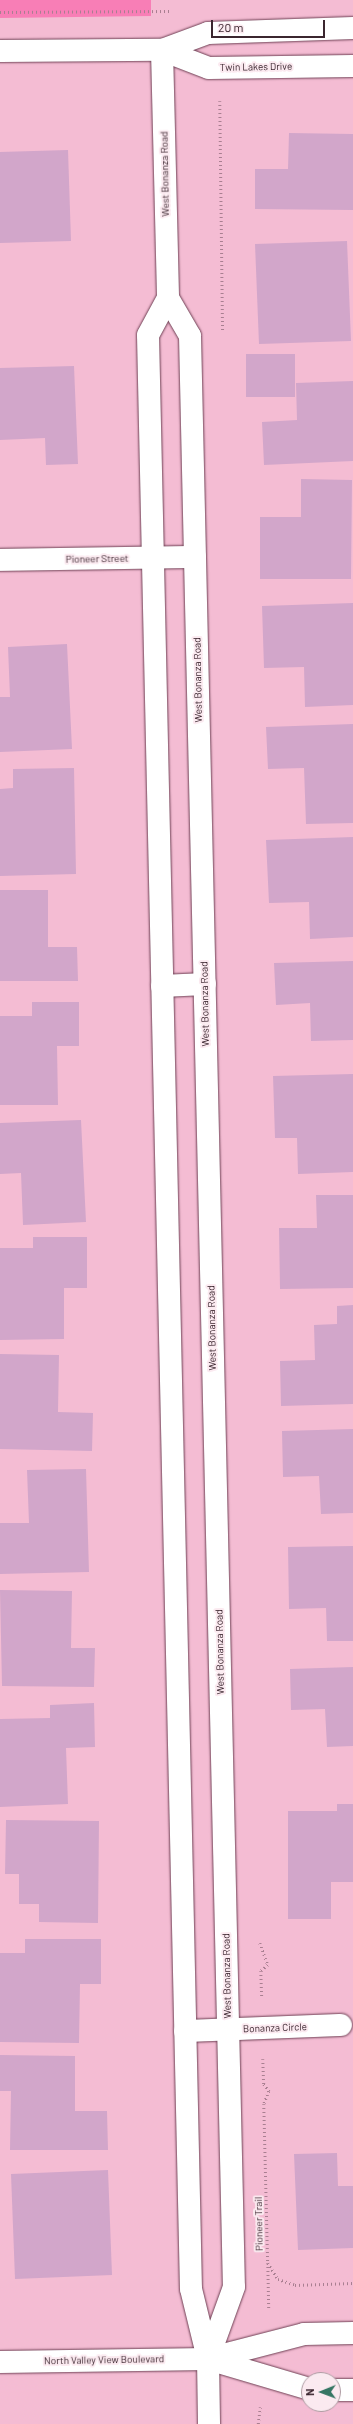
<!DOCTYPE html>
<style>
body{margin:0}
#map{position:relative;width:353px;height:2424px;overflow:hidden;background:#f4bcd3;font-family:Barlow,sans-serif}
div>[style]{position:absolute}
.green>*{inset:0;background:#f87eb6}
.building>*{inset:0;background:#d2a6ca}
.path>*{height:2.5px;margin-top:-1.25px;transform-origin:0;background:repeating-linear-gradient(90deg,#a97f91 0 1px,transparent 0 4px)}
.roads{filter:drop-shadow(0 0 1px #6f4155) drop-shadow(0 0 1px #6f4155)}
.minor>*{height:22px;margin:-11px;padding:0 11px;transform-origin:11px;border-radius:11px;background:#fff}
.tertiary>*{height:22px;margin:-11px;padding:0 11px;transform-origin:11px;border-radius:11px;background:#fff}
.secondary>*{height:22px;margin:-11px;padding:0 11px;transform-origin:11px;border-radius:11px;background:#fff}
span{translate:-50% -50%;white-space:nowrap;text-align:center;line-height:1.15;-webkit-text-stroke:4px #fbeaf0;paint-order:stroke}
.street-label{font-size:10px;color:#3b262f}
.north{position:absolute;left:301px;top:2372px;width:40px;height:40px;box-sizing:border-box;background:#fbeaf0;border:1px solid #ae9ca3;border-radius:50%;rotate:269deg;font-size:11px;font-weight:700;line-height:16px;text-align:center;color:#3b262f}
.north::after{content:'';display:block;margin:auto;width:14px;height:18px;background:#367664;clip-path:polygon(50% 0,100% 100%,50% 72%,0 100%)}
.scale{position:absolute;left:211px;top:20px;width:114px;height:18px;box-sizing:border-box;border:2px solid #3b262f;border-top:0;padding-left:5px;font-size:12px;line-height:14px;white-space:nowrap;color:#3b262f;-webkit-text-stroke:3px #fbeaf0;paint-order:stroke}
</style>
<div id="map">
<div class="green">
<i style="clip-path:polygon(0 0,151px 0,151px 16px,0 18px)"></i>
</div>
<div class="building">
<i style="clip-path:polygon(289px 133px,353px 134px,353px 210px,255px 209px,255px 169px,288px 169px)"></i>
<i style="clip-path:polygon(68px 150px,71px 241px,0 243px,0 152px)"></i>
<i style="clip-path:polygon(347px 241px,351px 341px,259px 344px,255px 244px)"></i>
<i style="clip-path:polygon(246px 354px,295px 354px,295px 397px,246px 397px)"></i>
<i style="clip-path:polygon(74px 366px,78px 464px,46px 465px,45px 438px,0 440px,0 368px)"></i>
<i style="clip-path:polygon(353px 381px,353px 461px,264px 465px,262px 422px,297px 420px,296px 383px)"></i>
<i style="clip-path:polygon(301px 479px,352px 480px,351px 579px,260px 579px,260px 517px,301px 517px)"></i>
<i style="clip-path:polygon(353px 603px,353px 705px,305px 707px,304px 667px,264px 668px,262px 606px)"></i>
<i style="clip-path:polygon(67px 644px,72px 749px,0 752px,0 697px,10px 697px,8px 647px)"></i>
<i style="clip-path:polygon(353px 724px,353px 823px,306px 824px,304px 768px,268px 769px,266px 727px)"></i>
<i style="clip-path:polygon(74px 768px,76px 874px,0 876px,0 789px,13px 788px,13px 769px)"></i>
<i style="clip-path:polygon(353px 837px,353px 937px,310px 939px,309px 902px,269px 903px,266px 840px)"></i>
<i style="clip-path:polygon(0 890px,48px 890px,48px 947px,77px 947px,78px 981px,0 981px)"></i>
<i style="clip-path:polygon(353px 961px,353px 1040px,311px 1041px,310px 1003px,276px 1005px,274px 963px)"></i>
<i style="clip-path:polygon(32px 1002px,79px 1002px,79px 1046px,57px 1046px,58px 1105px,0 1105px,0 1016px,32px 1016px)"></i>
<i style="clip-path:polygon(353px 1074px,353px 1172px,298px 1174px,297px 1138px,275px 1138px,273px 1076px)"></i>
<i style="clip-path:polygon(81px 1120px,86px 1222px,23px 1225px,21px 1173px,0 1174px,0 1123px)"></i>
<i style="clip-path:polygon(316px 1195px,353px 1195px,353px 1288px,280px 1289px,279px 1228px,317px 1228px)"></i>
<i style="clip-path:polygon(33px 1237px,87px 1237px,87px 1288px,64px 1288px,64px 1339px,0 1340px,0 1248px,33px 1248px)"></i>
<i style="clip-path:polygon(353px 1305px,353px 1404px,281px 1406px,280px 1361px,315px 1360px,314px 1325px,337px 1324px,337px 1306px)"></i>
<i style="clip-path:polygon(0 1354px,59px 1355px,58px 1412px,93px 1413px,92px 1451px,0 1449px)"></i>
<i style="clip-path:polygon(353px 1429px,353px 1513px,321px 1514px,319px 1476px,283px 1477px,282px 1431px)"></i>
<i style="clip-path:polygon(86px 1469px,89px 1572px,0 1574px,0 1523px,29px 1523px,27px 1470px)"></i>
<i style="clip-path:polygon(353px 1546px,353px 1641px,327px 1641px,326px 1608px,289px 1609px,288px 1547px)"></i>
<i style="clip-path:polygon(0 1590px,72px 1591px,71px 1648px,95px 1648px,94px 1687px,2px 1686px)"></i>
<i style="clip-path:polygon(353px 1667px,353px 1746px,327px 1747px,325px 1709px,291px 1710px,290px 1669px)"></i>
<i style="clip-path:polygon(94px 1703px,95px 1747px,66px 1748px,68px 1804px,0 1807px,0 1719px,50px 1718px,50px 1705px)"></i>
<i style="clip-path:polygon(337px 1804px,353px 1804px,353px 1882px,331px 1882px,331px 1919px,288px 1919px,288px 1811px,337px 1811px)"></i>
<i style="clip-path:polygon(6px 1820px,99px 1821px,98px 1923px,39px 1922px,39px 1904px,19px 1904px,19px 1874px,5px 1874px)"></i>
<i style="clip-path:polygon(25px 1939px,101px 1939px,101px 1984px,80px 1984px,79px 2043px,0 2042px,0 1953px,25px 1953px)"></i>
<i style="clip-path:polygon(0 2055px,75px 2056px,75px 2111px,107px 2111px,108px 2150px,10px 2150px,11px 2091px,0 2091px)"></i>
<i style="clip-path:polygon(337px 2153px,338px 2186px,353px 2186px,353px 2248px,298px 2250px,294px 2154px)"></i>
<i style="clip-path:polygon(108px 2170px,112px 2275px,15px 2279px,11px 2174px)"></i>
</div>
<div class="path">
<i style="left:0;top:12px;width:170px;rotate:-0.3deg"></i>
<i style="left:220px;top:101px;width:230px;rotate:89.3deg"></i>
<i style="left:260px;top:1943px;width:23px;rotate:70deg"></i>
<i style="left:268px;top:1965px;width:9px;rotate:139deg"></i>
<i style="left:261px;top:1971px;width:27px;rotate:88deg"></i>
<i style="left:263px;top:2059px;width:25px;rotate:88deg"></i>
<i style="left:264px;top:2084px;width:9px;rotate:54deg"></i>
<i style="left:269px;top:2091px;width:14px;rotate:111deg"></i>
<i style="left:264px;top:2104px;width:159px;rotate:88.6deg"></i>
<i style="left:268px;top:2263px;width:19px;rotate:58deg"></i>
<i style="left:278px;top:2279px;width:18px;rotate:19deg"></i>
<i style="left:295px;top:2285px;width:58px;rotate:-2deg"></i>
<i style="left:268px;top:2263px;width:47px;rotate:88.8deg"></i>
<i style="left:258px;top:2424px;width:17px;rotate:-83deg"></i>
</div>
<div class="roads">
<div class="minor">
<i style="left:0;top:560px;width:195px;rotate:-0.9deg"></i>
<i style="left:185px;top:2031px;width:156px;rotate:-2.2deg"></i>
</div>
<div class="tertiary">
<i style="left:162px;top:50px;width:248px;rotate:88.6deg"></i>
<i style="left:168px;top:298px;width:44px;rotate:59.9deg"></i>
<i style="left:190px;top:336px;width:1951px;rotate:88.71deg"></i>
<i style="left:234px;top:2287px;width:77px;rotate:109.9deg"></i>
<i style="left:162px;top:50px;width:50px;rotate:21deg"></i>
<i style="left:209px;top:68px;width:144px;rotate:-0.8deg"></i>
<i style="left:0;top:51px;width:162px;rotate:-0.4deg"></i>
<i style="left:162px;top:50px;width:49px;rotate:-20.3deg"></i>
<i style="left:208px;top:33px;width:145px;rotate:-2deg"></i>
<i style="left:168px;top:298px;width:42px;rotate:118.4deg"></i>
<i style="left:148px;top:335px;width:1954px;rotate:88.74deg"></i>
<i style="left:191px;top:2289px;width:72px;rotate:76.3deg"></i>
<i style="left:208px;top:2359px;width:65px;rotate:89.1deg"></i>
<i style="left:162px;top:986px;width:43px;rotate:-2.7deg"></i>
</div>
<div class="secondary">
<i style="left:208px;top:2359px;width:105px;rotate:16.5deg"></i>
<i style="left:0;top:2362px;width:208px;rotate:-0.8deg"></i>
<i style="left:208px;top:2359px;width:99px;rotate:-14.6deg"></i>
<i style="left:304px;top:2334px;width:49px;rotate:-1.2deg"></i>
<i style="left:333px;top:2390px;width:20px"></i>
</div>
</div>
<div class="street-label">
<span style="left:256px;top:67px;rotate:-1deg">Twin Lakes Drive</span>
<span style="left:165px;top:174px;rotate:-91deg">West Bonanza Road</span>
<span style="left:97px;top:559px;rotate:-1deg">Pioneer Street</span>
<span style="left:198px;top:680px;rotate:-91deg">West Bonanza Road</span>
<span style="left:205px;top:1004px;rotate:-91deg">West Bonanza Road</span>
<span style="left:212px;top:1328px;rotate:-91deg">West Bonanza Road</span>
<span style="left:220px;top:1652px;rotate:-91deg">West Bonanza Road</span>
<span style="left:227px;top:1976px;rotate:-91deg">West Bonanza Road</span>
<span style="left:275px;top:2028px;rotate:-2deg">Bonanza Circle</span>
<span style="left:259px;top:2224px;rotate:-91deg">Pioneer Trail</span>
<span style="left:104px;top:2360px;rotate:-1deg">North Valley View Boulevard</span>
</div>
<div class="north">N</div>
<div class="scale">20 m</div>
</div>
